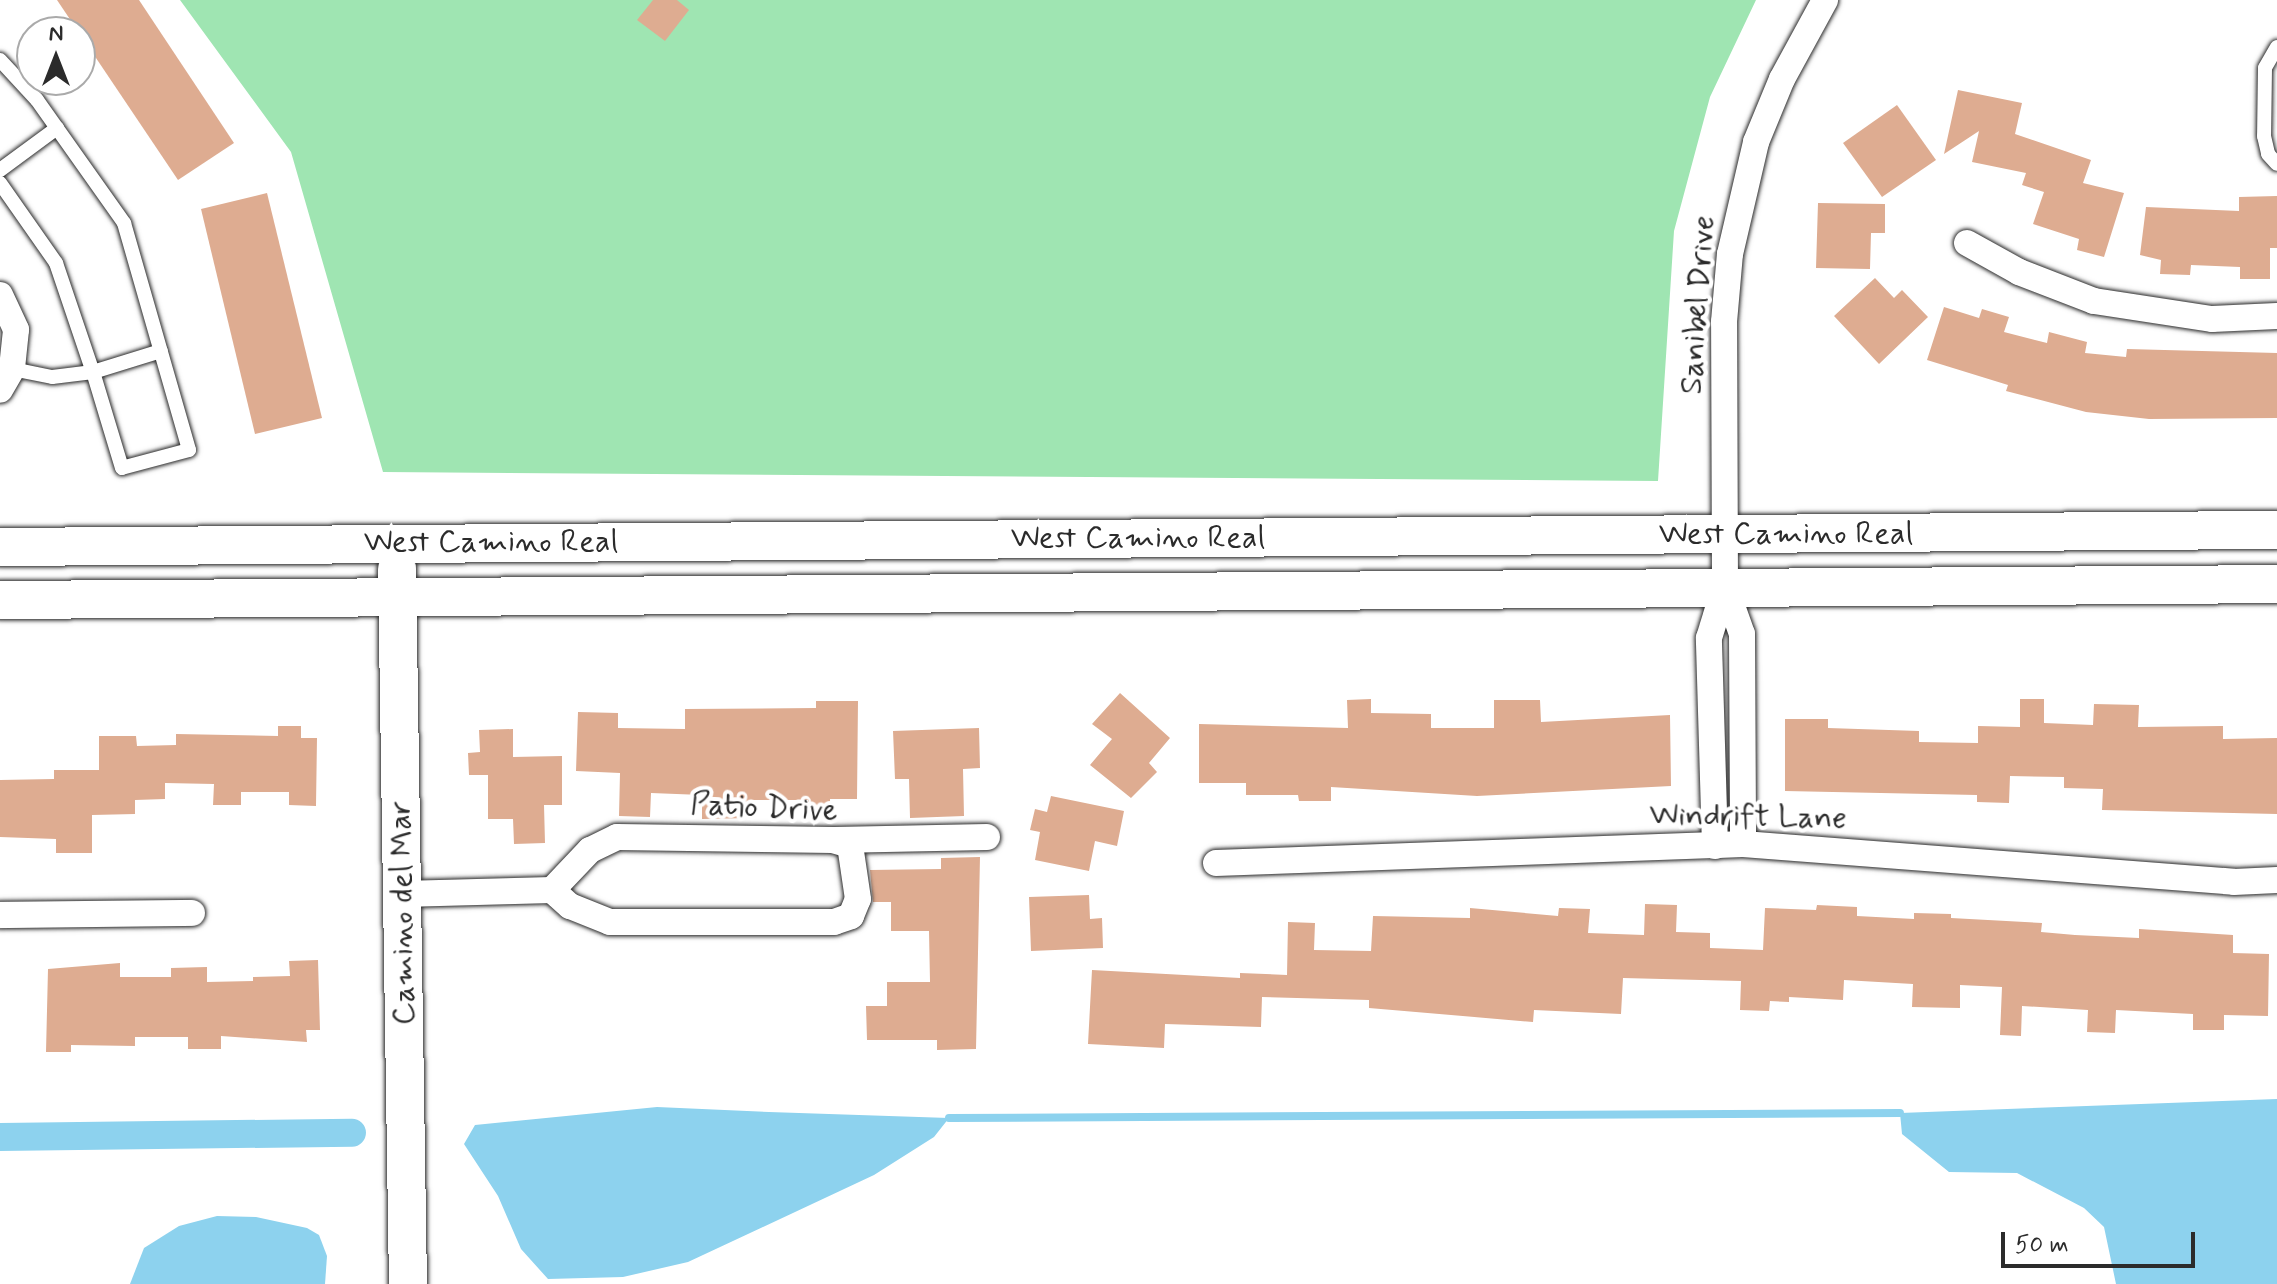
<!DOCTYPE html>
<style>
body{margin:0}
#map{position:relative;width:2277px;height:1284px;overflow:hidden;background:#fff;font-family:Mynerve,sans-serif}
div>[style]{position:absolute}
.green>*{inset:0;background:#9fe5b2}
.water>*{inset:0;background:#8dd2ee}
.stream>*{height:8px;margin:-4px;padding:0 4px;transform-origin:4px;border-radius:4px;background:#8dd2ee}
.canal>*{height:28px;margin:-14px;padding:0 14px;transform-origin:14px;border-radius:14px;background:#8dd2ee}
.building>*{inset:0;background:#deac91}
.roads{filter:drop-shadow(0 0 2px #2b2b2b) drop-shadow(0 0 2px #2b2b2b)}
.lane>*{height:14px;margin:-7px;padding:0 7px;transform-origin:7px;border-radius:7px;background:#fff}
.street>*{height:26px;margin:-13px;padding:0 13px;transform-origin:13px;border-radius:13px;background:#fff}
.secondary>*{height:38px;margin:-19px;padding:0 19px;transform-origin:19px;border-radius:19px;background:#fff}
span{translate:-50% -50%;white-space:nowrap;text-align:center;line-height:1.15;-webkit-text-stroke:8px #fff;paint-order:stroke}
.street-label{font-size:32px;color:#2b2b2b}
.north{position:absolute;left:16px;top:16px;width:80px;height:80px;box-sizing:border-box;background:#fff;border:2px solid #aaa;border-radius:50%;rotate:0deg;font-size:22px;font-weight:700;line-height:32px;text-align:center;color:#2b2b2b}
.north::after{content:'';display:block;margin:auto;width:28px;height:36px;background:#2b2b2b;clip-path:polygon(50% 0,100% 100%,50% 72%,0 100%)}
.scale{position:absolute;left:2001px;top:1232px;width:194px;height:36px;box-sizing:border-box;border:4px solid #2b2b2b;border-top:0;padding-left:10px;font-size:24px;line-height:28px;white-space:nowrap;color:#2b2b2b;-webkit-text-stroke:6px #fff;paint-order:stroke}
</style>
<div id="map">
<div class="green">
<i style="clip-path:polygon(180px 0,1756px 0,1710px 97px,1674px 231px,1658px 481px,383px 472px,291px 152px)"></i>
</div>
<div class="water">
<i style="clip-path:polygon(2277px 1099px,2277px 1284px,2116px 1284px,2104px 1227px,2084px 1208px,2017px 1173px,1949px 1172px,1902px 1134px,1900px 1113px)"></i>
<i style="clip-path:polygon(657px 1107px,769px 1112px,949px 1118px,934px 1137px,874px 1175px,688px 1262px,623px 1277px,548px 1279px,521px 1249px,498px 1196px,464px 1144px,475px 1125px)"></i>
<i style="clip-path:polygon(217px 1216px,256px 1217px,307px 1228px,319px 1235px,327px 1256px,325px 1284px,130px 1284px,144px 1248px,179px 1226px)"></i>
</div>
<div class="stream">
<i style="left:949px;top:1118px;width:951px;rotate:-0.3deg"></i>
</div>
<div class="canal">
<i style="left:0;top:1137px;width:352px;rotate:-0.7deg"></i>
</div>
<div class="building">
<i style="clip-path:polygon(57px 0,139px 0,234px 143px,178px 180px)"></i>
<i style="clip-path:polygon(653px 0,677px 0,689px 10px,665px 41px,637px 20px)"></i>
<i style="clip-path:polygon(1958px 90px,2022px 103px,2015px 134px,2091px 160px,2083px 183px,2124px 193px,2104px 257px,2077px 250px,2079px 239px,2033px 224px,2044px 192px,2022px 185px,2026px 173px,1972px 162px,1979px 131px,1944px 154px)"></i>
<i style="clip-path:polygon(1897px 105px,1936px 160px,1882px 197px,1843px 143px)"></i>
<i style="clip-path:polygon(267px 193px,322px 418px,255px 434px,201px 209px)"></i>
<i style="clip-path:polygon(2277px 196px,2277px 248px,2270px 248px,2270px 279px,2240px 279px,2240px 267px,2191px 265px,2190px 275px,2160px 274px,2161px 260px,2140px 255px,2146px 207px,2239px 211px,2239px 197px)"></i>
<i style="clip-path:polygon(1818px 203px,1885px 204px,1885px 233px,1871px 233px,1870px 269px,1816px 268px)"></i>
<i style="clip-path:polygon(1875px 278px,1894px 298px,1902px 290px,1928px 317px,1879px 364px,1834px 316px)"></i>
<i style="clip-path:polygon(1944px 307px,1979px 318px,1982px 309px,2009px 317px,2004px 332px,2047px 343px,2049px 332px,2087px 342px,2085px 353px,2126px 357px,2127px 349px,2277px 353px,2277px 418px,2149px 419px,2086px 412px,2006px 391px,2008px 385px,1927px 360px)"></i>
<i style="clip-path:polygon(1120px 693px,1170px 738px,1149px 763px,1157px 772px,1131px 798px,1090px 765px,1112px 739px,1092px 724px)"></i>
<i style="clip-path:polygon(1371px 699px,1371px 713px,1431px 714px,1431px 728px,1494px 728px,1494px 700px,1540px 700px,1541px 722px,1670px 715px,1671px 786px,1477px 796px,1331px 787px,1331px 801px,1299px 801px,1298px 795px,1246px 795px,1246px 783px,1199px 783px,1199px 724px,1348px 728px,1347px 700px)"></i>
<i style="clip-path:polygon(2020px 699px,2044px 699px,2044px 723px,2093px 725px,2094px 704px,2139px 705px,2138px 727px,2223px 726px,2223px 739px,2277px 738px,2277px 814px,2102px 810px,2103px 789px,2064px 788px,2064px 777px,2010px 776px,2009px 803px,1977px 802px,1977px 795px,1785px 791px,1785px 719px,1828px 719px,1828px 728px,1919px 731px,1919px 742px,1978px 743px,1978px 726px,2020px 727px)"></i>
<i style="clip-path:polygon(816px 701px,858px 701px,857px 799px,830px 799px,830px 808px,808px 808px,808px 800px,750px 800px,750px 818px,702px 819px,702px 795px,651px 793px,650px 817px,619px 816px,620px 773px,576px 771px,578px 712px,618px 713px,618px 728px,685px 729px,685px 709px,816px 708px)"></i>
<i style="clip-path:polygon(278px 726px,301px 726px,301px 738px,317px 738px,316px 806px,289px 805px,289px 792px,241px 792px,241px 805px,213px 805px,214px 784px,165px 783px,165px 799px,135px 800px,135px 814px,92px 815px,92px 853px,56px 853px,56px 839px,0 837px,0 780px,54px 779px,54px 770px,99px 770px,99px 736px,136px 736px,137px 746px,176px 745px,176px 734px,278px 736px)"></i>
<i style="clip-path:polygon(979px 728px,980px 768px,963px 769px,964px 816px,910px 818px,909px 779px,895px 779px,893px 731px)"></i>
<i style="clip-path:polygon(513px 729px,513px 757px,562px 756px,562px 805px,544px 805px,545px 843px,514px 844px,513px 819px,488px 819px,488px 775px,469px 775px,468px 753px,480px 752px,479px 730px)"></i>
<i style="clip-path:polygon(1051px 796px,1124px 811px,1117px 846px,1095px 841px,1089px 871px,1035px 860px,1040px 832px,1030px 830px,1035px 809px,1047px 812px)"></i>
<i style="clip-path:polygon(980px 857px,976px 1049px,937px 1050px,937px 1040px,867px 1040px,866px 1006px,887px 1006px,887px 982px,930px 982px,929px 931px,891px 931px,891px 902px,873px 902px,870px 870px,941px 869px,941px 858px)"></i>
<i style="clip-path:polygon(1089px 895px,1090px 919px,1102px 918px,1103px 948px,1031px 951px,1029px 897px)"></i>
<i style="clip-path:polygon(1645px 904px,1677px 905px,1676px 932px,1710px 933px,1710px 948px,1763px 950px,1765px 908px,1816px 910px,1817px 905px,1857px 907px,1857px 916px,1914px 919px,1914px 913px,1951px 914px,1951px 918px,2042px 923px,2041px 932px,2075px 935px,2139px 938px,2139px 929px,2233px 935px,2233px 953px,2269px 954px,2268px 1016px,2224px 1015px,2224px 1030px,2193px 1030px,2193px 1014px,2116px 1010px,2115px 1033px,2087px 1032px,2088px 1010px,2022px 1006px,2021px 1036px,2000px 1035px,2002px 987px,1960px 985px,1960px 1008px,1912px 1007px,1913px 984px,1844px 980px,1843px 1000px,1789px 997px,1789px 1002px,1770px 1001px,1769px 1011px,1740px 1010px,1741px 981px,1623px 978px,1621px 1014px,1534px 1010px,1533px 1022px,1369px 1008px,1369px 1000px,1262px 997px,1261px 1027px,1165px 1024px,1164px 1048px,1088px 1044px,1092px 970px,1240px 978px,1240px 973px,1287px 975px,1288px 922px,1315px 923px,1314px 950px,1371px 951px,1373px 916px,1470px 918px,1470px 908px,1558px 916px,1559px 908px,1590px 909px,1588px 933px,1644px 935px)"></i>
<i style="clip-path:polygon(318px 960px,320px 1030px,306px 1030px,307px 1042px,221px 1036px,221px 1049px,188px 1049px,188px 1037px,135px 1037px,135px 1046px,71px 1045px,71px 1052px,46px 1052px,48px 969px,120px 963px,120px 977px,171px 977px,171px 968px,207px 967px,207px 982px,253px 981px,253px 977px,290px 976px,289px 961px)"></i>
</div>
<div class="roads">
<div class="lane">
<i style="left:2277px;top:47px;width:24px;rotate:120deg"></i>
<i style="left:2265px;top:68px;width:68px;rotate:90.8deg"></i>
<i style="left:2264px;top:136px;width:18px;rotate:77deg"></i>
<i style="left:2268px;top:154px;width:13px;rotate:48deg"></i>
<i style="left:0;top:60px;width:54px;rotate:47.2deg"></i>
<i style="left:37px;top:100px;width:151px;rotate:54.7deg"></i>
<i style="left:124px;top:223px;width:236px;rotate:74deg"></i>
<i style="left:189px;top:450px;width:69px;rotate:165deg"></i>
<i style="left:122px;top:468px;width:100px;rotate:-106.8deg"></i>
<i style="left:93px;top:372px;width:41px;rotate:173deg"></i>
<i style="left:52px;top:377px;width:41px;rotate:-168.7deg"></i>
<i style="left:0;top:170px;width:71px;rotate:-36.4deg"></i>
<i style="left:0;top:183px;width:98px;rotate:55deg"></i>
<i style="left:56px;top:263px;width:115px;rotate:71.3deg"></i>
<i style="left:93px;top:372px;width:71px;rotate:-17.2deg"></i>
</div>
<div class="street">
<i style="left:1967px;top:243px;width:60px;rotate:29.1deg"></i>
<i style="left:2019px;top:272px;width:80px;rotate:21.1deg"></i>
<i style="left:2094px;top:301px;width:119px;rotate:8.7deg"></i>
<i style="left:2212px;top:319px;width:65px;rotate:-2.6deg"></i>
<i style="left:0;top:295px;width:38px;rotate:65deg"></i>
<i style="left:16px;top:330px;width:39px;rotate:96deg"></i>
<i style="left:12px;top:369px;width:24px;rotate:120deg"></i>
<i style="left:1725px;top:586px;width:51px;rotate:70.5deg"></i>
<i style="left:1742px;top:634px;width:210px;rotate:89.7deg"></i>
<i style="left:835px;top:840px;width:152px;rotate:-1.1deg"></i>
<i style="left:1715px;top:846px;width:208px;rotate:-91.7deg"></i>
<i style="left:1709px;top:638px;width:54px;rotate:-72.9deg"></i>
<i style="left:1725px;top:586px;width:264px;rotate:-90.2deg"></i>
<i style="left:1724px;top:322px;width:68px;rotate:-85deg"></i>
<i style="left:1730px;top:254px;width:115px;rotate:-76.9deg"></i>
<i style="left:1756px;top:142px;width:68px;rotate:-67.6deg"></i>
<i style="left:1782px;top:79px;width:90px;rotate:-61.4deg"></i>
<i style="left:1216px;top:863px;width:527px;rotate:-2.06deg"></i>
<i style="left:1743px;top:844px;width:492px;rotate:4.4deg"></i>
<i style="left:2234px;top:882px;width:43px;rotate:-2.7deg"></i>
<i style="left:402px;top:894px;width:150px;rotate:-1.5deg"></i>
<i style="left:552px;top:890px;width:24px;rotate:42deg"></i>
<i style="left:570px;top:906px;width:43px;rotate:21.8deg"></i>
<i style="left:610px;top:922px;width:224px"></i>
<i style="left:834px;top:922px;width:18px;rotate:-19deg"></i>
<i style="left:851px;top:916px;width:18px;rotate:-68deg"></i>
<i style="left:858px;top:899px;width:55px;rotate:-98.4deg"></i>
<i style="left:850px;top:845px;width:18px;rotate:-164deg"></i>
<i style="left:833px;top:840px;width:216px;rotate:-179.2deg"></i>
<i style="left:617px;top:837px;width:30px;rotate:154deg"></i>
<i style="left:590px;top:850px;width:55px;rotate:133.5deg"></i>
<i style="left:0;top:915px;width:192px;rotate:-0.6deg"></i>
</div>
<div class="secondary">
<i style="left:0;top:547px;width:2277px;rotate:-0.43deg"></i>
<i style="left:397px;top:569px;width:715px;rotate:89.12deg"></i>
<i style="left:0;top:600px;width:2277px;rotate:-0.4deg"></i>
</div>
</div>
<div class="street-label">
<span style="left:1698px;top:305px;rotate:-86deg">Sanibel Drive</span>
<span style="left:1786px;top:534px">West Camino Real</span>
<span style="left:1138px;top:538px">West Camino Real</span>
<span style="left:491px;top:542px">West Camino Real</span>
<span style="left:764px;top:808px;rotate:3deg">Patio Drive</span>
<span style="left:1748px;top:817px;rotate:1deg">Windrift Lane</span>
<span style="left:403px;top:913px;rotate:-91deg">Camino del Mar</span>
</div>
<div class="north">N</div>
<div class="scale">50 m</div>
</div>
